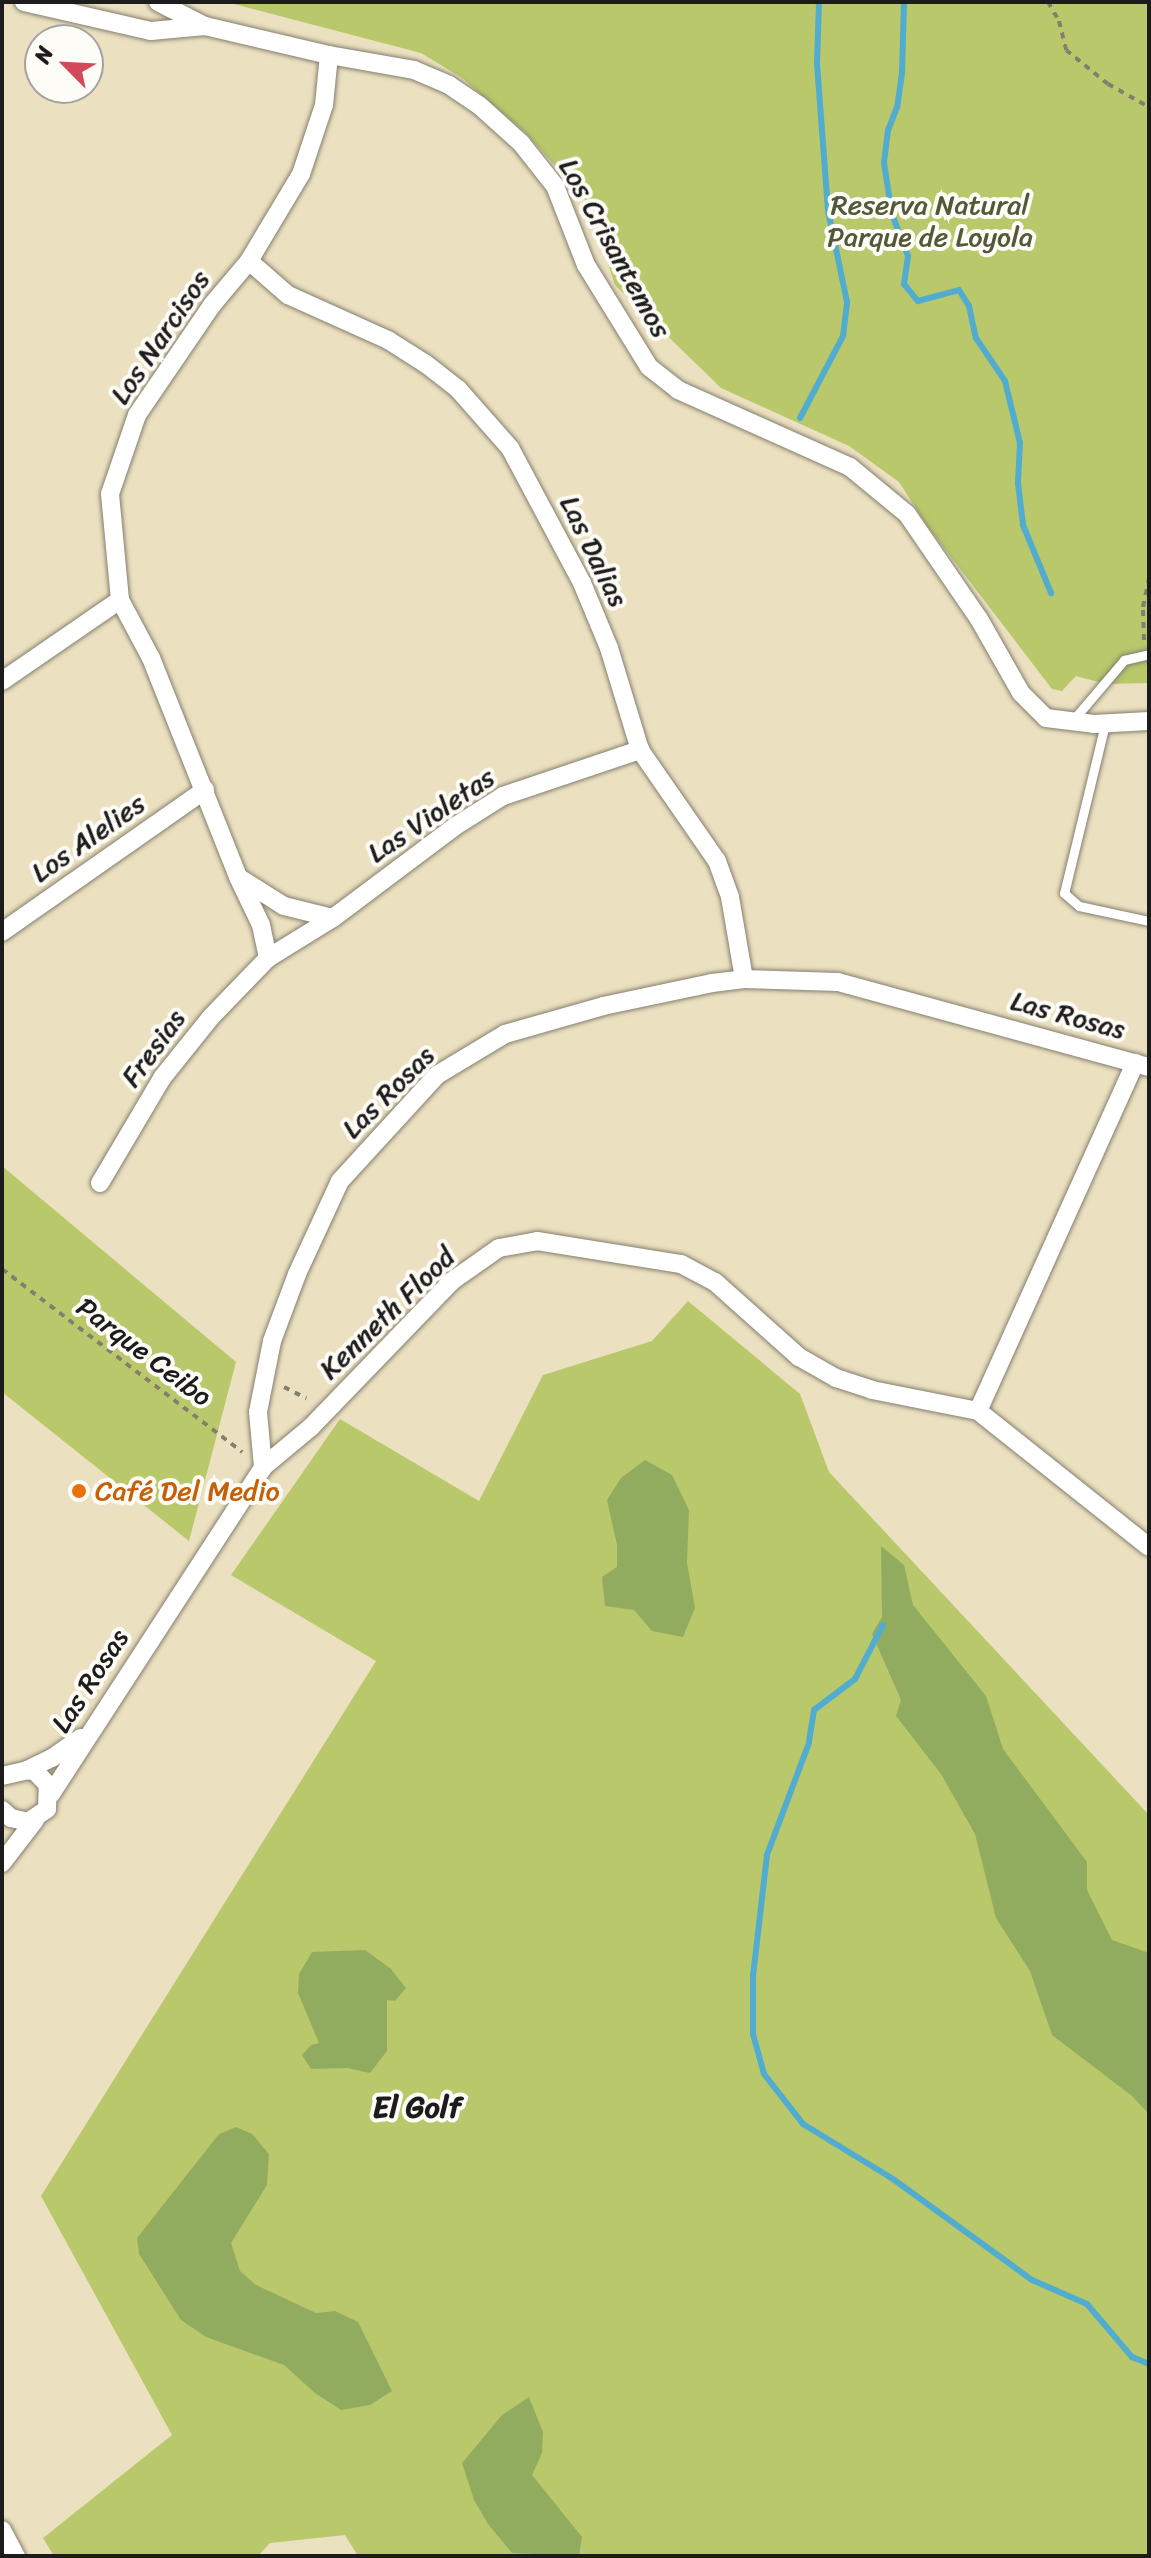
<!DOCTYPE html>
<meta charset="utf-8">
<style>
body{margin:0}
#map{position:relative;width:1151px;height:2558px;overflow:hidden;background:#ebe1c0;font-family:Sriracha,sans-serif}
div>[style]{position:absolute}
.green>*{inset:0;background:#b8c86b}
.forest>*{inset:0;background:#92ac5f}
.stream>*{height:6px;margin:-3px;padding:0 3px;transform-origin:3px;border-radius:3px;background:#51accf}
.path>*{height:4px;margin-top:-2px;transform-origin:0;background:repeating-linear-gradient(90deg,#847e6e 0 6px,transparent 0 12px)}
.roads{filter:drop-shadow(0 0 2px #847e6e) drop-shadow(0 0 2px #847e6e)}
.lane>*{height:9px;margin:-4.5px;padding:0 4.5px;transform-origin:4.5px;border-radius:4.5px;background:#fff}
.street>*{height:18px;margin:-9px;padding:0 9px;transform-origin:9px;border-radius:9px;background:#fff}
.dots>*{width:22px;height:22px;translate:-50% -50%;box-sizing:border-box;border:4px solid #fdfcf7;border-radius:50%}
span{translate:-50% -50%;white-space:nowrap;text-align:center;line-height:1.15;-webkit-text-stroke:8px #fdfcf7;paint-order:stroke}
.park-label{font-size:28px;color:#535838}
.street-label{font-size:28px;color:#1c1c1c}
.food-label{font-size:28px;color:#c56008}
.left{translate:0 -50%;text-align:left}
.neighbourhood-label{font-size:30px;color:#1c1c1c;font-weight:700}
.frame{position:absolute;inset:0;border:4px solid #1c1c1c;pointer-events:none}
.north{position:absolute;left:24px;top:24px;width:80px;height:80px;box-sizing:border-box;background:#fdfcf7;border:2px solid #a3a29f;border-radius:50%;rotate:294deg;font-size:22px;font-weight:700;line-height:32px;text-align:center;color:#1c1c1c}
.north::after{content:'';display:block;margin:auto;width:28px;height:36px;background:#d1495b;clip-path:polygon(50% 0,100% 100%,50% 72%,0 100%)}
</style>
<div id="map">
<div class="green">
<i style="clip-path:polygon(226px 2px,1149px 2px,1149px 683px,1106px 684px,1076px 676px,1062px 691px,1052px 689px,928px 527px,899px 482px,849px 446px,721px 388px,615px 285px,588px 203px,526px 133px,462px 78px,421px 53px)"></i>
<i style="clip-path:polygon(2px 1166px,236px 1362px,189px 1541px,2px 1392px)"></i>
<i style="clip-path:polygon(688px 1301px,800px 1394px,829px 1472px,1149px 1815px,1149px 2556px,358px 2556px,345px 2535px,270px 2543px,258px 2556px,54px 2556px,43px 2538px,172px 2435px,41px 2196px,376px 1661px,231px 1575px,340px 1419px,479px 1501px,543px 1375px,652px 1341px)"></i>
</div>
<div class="forest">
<i style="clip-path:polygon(645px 1460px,672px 1475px,689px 1510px,687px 1563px,695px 1608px,683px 1637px,652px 1631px,634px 1610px,605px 1606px,602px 1577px,617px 1567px,617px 1545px,607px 1500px,621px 1478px)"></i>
<i style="clip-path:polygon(881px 1546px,904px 1565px,913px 1605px,986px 1696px,1003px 1749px,1087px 1862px,1087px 1890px,1112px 1940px,1149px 1953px,1149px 2114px,1132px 2096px,1052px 2035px,1030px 1971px,996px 1918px,975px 1834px,941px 1774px,896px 1716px,901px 1700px,872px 1634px,882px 1617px)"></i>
<i style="clip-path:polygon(365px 1950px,391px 1969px,406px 1988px,395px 2001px,387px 2000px,387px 2051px,370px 2073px,347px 2068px,311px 2069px,302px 2055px,311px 2045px,319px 2043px,298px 1993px,299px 1974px,312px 1952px)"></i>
<i style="clip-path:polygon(236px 2127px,252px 2134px,269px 2154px,267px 2185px,231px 2243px,240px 2271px,256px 2285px,316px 2313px,335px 2311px,358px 2322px,392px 2391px,370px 2405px,341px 2410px,315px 2393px,284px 2365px,206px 2337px,181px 2320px,139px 2254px,137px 2238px,219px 2134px)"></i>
<i style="clip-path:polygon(529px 2397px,543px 2432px,542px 2453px,532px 2475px,582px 2537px,579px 2556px,512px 2553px,488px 2524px,474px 2500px,462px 2463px,502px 2415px)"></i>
</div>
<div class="stream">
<i style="left:904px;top:2px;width:71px;rotate:91.6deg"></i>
<i style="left:902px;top:73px;width:34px;rotate:98deg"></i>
<i style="left:897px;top:107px;width:25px;rotate:111deg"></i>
<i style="left:888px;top:130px;width:33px;rotate:97deg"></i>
<i style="left:884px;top:163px;width:52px;rotate:81.1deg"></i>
<i style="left:892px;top:214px;width:45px;rotate:69.1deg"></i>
<i style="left:908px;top:256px;width:28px;rotate:98deg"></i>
<i style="left:904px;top:284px;width:22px;rotate:51deg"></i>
<i style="left:918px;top:301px;width:42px;rotate:-15deg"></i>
<i style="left:959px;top:290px;width:19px;rotate:58deg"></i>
<i style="left:969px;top:306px;width:33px;rotate:78deg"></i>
<i style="left:976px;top:338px;width:52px;rotate:56deg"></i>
<i style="left:1005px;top:381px;width:64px;rotate:76.4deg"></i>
<i style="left:1020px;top:443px;width:40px;rotate:92.9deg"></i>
<i style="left:1018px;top:483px;width:42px;rotate:83.2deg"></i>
<i style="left:1023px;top:525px;width:74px;rotate:67.6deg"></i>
<i style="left:800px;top:418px;width:93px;rotate:-62.3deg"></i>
<i style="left:843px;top:336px;width:34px;rotate:-83deg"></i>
<i style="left:847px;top:302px;width:94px;rotate:-101.7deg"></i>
<i style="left:828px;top:210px;width:147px;rotate:-94.3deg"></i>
<i style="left:817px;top:63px;width:61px;rotate:-88.1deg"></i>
<i style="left:883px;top:1625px;width:61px;rotate:117.4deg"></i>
<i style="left:855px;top:1679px;width:51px;rotate:142.9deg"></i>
<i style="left:814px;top:1710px;width:33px;rotate:99deg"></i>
<i style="left:809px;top:1743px;width:120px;rotate:110.6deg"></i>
<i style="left:767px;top:1855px;width:122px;rotate:96.6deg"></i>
<i style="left:753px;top:1976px;width:58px;rotate:90deg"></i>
<i style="left:753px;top:2034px;width:41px;rotate:74.6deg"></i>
<i style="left:764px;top:2074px;width:63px;rotate:52deg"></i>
<i style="left:803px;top:2124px;width:105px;rotate:31.4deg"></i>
<i style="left:893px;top:2179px;width:172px;rotate:36deg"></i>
<i style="left:1032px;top:2280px;width:60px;rotate:23.6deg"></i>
<i style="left:1087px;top:2304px;width:70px;rotate:49.7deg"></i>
<i style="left:1132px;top:2357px;width:18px;rotate:22deg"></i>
</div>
<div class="path">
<i style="left:1048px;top:2px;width:22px;rotate:60deg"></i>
<i style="left:1059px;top:21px;width:30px;rotate:76deg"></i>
<i style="left:1066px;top:50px;width:54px;rotate:39deg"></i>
<i style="left:1108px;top:84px;width:47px;rotate:29.3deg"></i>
<i style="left:1144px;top:640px;width:33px;rotate:-92deg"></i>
<i style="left:1143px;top:607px;width:29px;rotate:-78deg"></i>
<i style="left:2px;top:1269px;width:302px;rotate:37.3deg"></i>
<i style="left:284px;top:1387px;width:25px;rotate:27deg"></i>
</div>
<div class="roads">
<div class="lane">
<i style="left:1073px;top:720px;width:79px;rotate:-49.6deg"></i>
<i style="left:1124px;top:660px;width:26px;rotate:-13deg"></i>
<i style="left:1105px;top:724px;width:174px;rotate:103.6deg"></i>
<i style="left:1064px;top:893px;width:20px;rotate:41deg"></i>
<i style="left:1079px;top:906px;width:72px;rotate:12.1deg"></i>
</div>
<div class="street">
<i style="left:24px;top:2px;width:130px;rotate:12.9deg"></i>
<i style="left:151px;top:31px;width:54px;rotate:-5.3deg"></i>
<i style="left:158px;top:2px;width:53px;rotate:27.1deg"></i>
<i style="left:205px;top:26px;width:127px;rotate:13.2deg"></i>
<i style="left:329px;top:55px;width:86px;rotate:10deg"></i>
<i style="left:414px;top:70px;width:38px;rotate:23deg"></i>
<i style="left:449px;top:85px;width:37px;rotate:34deg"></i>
<i style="left:480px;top:106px;width:55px;rotate:42.1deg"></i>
<i style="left:521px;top:143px;width:55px;rotate:51.7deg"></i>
<i style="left:555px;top:186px;width:85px;rotate:68.6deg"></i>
<i style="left:586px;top:265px;width:120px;rotate:58.3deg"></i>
<i style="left:649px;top:367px;width:37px;rotate:38deg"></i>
<i style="left:678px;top:390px;width:188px;rotate:24.1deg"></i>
<i style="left:850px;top:467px;width:74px;rotate:39.5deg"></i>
<i style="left:907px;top:514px;width:127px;rotate:55.6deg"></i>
<i style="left:979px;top:619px;width:85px;rotate:60.4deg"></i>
<i style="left:1021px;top:693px;width:35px;rotate:45deg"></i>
<i style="left:1046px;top:718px;width:48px;rotate:7.1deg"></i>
<i style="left:1094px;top:724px;width:55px;rotate:-3.1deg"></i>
<i style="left:329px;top:55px;width:50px;rotate:95.7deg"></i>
<i style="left:324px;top:105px;width:73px;rotate:108.4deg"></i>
<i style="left:301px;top:174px;width:101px;rotate:120.9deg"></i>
<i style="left:249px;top:261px;width:57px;rotate:130.1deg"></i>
<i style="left:212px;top:305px;width:133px;rotate:124.3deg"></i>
<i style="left:137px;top:415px;width:83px;rotate:108.9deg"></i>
<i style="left:110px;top:494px;width:106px;rotate:84.6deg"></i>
<i style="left:120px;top:600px;width:66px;rotate:61.9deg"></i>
<i style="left:151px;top:658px;width:236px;rotate:68.3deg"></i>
<i style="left:238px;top:877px;width:54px;rotate:32.2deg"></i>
<i style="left:284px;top:906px;width:50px;rotate:13.8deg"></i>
<i style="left:249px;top:261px;width:52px;rotate:41.1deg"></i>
<i style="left:288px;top:295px;width:110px;rotate:24.2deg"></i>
<i style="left:388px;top:340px;width:45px;rotate:32.3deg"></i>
<i style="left:426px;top:364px;width:41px;rotate:38deg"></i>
<i style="left:458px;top:389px;width:79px;rotate:48.6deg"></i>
<i style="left:510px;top:448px;width:153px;rotate:61.9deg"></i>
<i style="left:582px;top:583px;width:70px;rotate:67.4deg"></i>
<i style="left:609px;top:648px;width:107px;rotate:73.1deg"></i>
<i style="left:640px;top:750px;width:135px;rotate:55.3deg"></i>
<i style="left:717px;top:861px;width:38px;rotate:70deg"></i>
<i style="left:730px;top:897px;width:83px;rotate:80.3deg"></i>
<i style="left:2px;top:681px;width:143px;rotate:-34.5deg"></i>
<i style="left:239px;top:879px;width:51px;rotate:64.4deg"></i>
<i style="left:261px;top:925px;width:34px;rotate:78deg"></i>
<i style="left:2px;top:932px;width:248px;rotate:-35deg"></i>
<i style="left:100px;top:1183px;width:122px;rotate:-59.4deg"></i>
<i style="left:162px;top:1078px;width:78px;rotate:-51.2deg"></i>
<i style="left:211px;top:1017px;width:82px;rotate:-46deg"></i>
<i style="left:268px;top:958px;width:76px;rotate:-31.6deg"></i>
<i style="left:333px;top:918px;width:151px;rotate:-36.9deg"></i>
<i style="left:454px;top:827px;width:58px;rotate:-32.3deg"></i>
<i style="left:503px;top:796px;width:145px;rotate:-18.6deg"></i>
<i style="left:978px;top:1411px;width:382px;rotate:-65.7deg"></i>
<i style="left:263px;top:1467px;width:55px;rotate:-95.2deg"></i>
<i style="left:258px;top:1412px;width:72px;rotate:-78.8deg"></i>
<i style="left:272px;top:1341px;width:72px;rotate:-69.5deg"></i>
<i style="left:297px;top:1274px;width:102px;rotate:-65.2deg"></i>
<i style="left:340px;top:1181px;width:144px;rotate:-47.5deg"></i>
<i style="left:437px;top:1075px;width:79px;rotate:-31.1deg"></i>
<i style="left:505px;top:1034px;width:102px;rotate:-15.9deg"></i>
<i style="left:603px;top:1006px;width:111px;rotate:-11.9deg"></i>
<i style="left:712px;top:983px;width:32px;rotate:-7deg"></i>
<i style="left:744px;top:979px;width:94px;rotate:1.8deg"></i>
<i style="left:838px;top:982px;width:322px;rotate:15.3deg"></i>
<i style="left:2px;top:1776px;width:26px;rotate:-13deg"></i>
<i style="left:27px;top:1770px;width:28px;rotate:-26deg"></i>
<i style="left:52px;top:1758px;width:35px;rotate:-35deg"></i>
<i style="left:51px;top:1794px;width:390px;rotate:-57deg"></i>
<i style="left:263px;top:1467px;width:62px;rotate:-39.8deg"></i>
<i style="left:311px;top:1427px;width:203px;rotate:-46deg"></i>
<i style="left:452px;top:1281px;width:57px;rotate:-35.1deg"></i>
<i style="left:499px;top:1248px;width:39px;rotate:-10deg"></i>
<i style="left:537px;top:1241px;width:146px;rotate:9.1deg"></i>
<i style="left:681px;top:1264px;width:38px;rotate:28deg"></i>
<i style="left:715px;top:1282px;width:113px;rotate:41.8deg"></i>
<i style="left:799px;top:1357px;width:43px;rotate:29.6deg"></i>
<i style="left:836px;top:1378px;width:38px;rotate:18deg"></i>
<i style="left:872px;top:1390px;width:108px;rotate:11.2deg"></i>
<i style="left:978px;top:1411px;width:218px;rotate:38.5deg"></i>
<i style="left:2px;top:1810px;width:12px;rotate:42deg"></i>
<i style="left:11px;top:1818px;width:17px;rotate:13deg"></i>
<i style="left:28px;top:1822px;width:23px;rotate:-34deg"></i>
<i style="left:47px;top:1809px;width:24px;rotate:-88deg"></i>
<i style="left:48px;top:1785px;width:18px;rotate:-133deg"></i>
<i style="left:36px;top:1772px;width:9px;rotate:-167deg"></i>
<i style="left:2px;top:1863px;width:54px;rotate:-52.5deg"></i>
<i style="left:2px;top:2530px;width:30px;rotate:62deg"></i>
</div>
</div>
<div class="dots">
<i style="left:79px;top:1491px;background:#e8710a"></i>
</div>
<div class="park-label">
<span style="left:930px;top:221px">Reserva Natural<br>Parque de Loyola</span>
</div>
<div class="street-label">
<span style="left:615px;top:248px;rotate:61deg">Los Crisantemos</span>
<span style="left:160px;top:337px;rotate:-56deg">Los Narcisos</span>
<span style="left:594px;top:551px;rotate:64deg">Las Dalias</span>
<span style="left:431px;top:815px;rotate:-34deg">Las Violetas</span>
<span style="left:88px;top:838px;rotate:-35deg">Los Alelies</span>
<span style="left:1068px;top:1015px;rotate:15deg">Las Rosas</span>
<span style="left:153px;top:1048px;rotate:-54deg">Fresias</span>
<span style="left:388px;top:1092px;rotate:-45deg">Las Rosas</span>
<span style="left:387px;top:1313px;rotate:-44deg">Kenneth Flood</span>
<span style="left:144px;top:1352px;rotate:37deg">Parque Ceibo</span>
<span style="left:90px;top:1681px;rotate:-57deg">Las Rosas</span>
</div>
<div class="food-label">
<span class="left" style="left:95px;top:1491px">Café Del Medio</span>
</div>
<div class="neighbourhood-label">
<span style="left:417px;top:2107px">El Golf</span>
</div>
<div class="frame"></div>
<div class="north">N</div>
</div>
